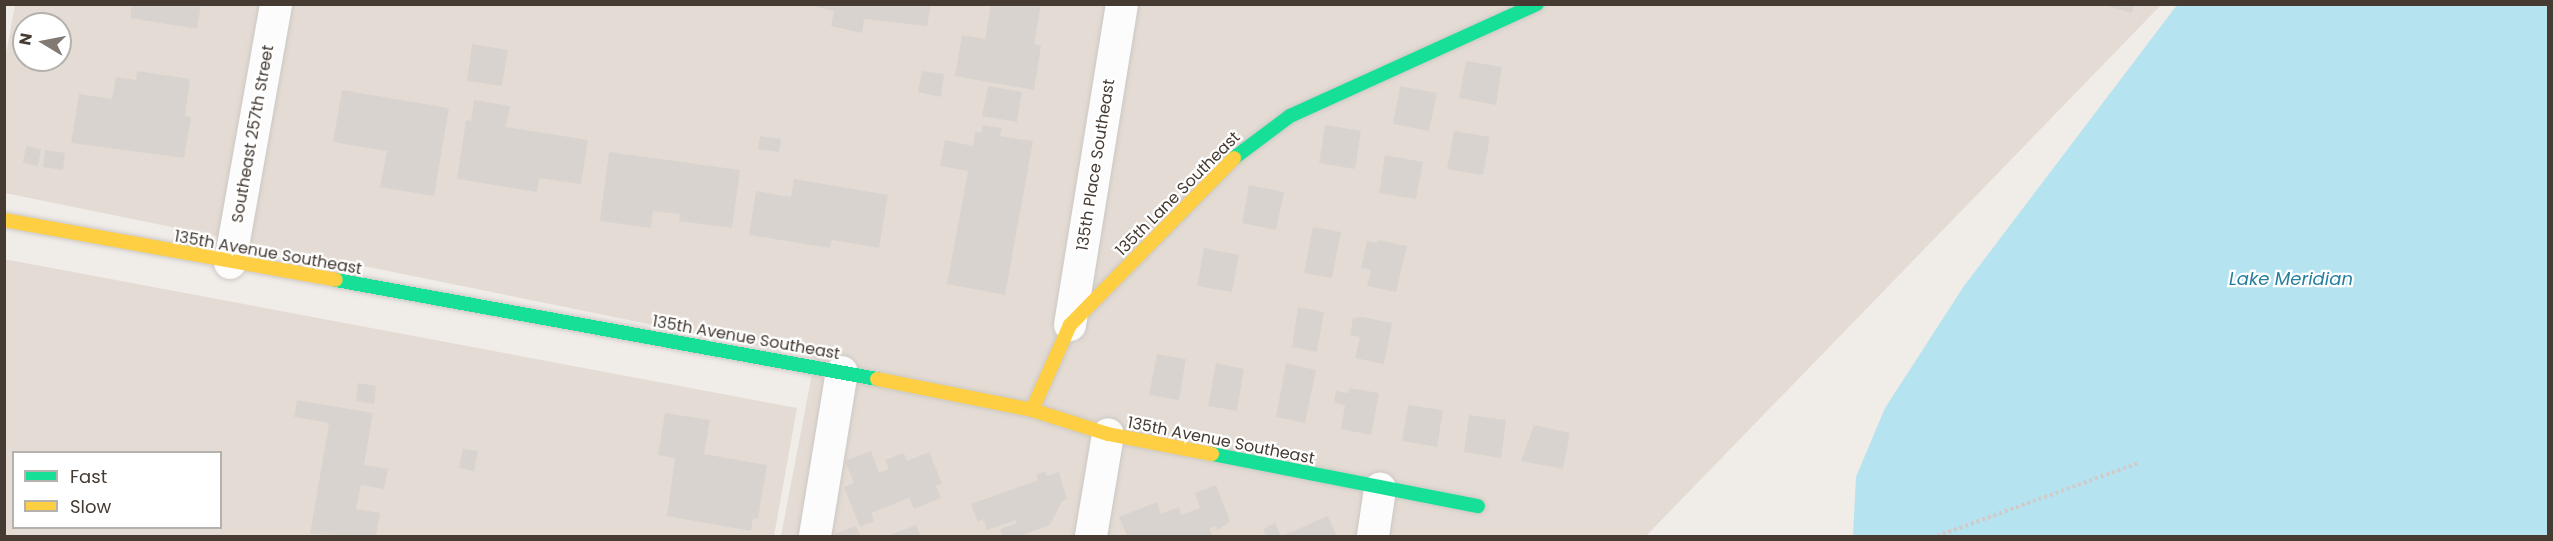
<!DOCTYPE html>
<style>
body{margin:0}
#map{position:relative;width:2553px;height:541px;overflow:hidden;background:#f0ece8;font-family:Poppins,sans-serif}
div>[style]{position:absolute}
.residential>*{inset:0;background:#e4dcd4}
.water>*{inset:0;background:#b5e3f0}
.building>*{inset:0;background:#d8d3ce}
.path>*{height:4px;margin-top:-2px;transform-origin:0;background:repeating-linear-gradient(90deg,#d0cbc9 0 3px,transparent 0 6px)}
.roads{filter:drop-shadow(0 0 2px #ccc8c4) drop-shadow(0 0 2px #ccc8c4)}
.street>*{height:32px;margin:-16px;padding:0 16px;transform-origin:16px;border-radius:16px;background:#fdfcfc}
.fast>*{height:14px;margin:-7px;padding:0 7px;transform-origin:7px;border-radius:7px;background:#16e098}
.slow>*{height:14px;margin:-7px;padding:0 7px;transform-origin:7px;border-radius:7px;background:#ffcf43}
span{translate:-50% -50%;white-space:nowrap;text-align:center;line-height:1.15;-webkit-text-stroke:4.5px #fff;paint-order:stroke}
.street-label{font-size:16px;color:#453b33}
.water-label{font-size:18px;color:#257f9d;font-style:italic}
.frame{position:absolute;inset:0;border:6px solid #453b33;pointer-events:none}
.legend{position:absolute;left:12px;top:451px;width:210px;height:78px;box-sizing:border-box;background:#fff;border:2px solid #b5b1ad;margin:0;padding:8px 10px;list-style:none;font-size:18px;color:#453b33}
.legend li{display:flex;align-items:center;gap:12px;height:30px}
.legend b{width:30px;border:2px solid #b5b1ad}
.north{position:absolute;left:12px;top:12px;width:60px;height:60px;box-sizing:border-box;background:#fff;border:2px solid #b5b1ad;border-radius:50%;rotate:280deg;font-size:16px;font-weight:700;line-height:24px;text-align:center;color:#453b33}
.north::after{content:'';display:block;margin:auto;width:21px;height:27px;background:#817972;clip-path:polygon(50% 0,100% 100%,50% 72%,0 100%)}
</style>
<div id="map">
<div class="residential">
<i style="clip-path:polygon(evenodd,15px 5px,2161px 5px,1646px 536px,781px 536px,815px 358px,5px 193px,5px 59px,15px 5px,24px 24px,60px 24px,60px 60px,24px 60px,24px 24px)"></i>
<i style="clip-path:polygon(evenodd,4px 259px,797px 408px,774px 536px,5px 536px,4px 259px,14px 452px,220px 452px,220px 528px,14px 528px,14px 452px)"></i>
</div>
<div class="water">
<i style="clip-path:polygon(2177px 5px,2548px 5px,2548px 536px,1853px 536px,1856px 477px,1885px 408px,1964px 286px)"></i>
</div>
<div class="building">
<i style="clip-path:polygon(132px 4px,201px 4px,197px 29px,130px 18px)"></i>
<i style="clip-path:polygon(803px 4px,931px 4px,927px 26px,864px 19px,862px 33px,831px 26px,834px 11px)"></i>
<i style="clip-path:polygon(991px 4px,1041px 4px,1034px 44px,1041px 46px,1034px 90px,955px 76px,962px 35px,985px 39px)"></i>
<i style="clip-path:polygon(2101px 4px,2134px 4px,2132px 13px)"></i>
<i style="clip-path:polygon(472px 44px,508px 50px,502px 86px,467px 81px)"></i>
<i style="clip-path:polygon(1466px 61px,1502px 67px,1496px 105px,1459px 98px)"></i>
<i style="clip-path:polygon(137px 71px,190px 79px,185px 116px,191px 117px,184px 158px,71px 143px,79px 94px,112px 99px,116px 77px,136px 80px)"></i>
<i style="clip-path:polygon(922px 71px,944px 74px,941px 97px,918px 92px)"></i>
<i style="clip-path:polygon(988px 86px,1022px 92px,1017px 122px,982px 116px)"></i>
<i style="clip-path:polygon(1400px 86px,1437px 93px,1429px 131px,1393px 124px)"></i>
<i style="clip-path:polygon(342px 90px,449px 108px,434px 196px,380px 187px,387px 151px,333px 142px)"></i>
<i style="clip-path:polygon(474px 100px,510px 106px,506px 127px,588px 140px,581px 184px,539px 178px,537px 192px,457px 179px,466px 120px,471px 121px)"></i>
<i style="clip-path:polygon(983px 125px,1002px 128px,1000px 136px,1033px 141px,1005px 295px,947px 284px,968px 171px,940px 166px,945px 140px,973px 146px,975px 132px,981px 133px)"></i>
<i style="clip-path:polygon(1325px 125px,1361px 131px,1355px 169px,1319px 163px)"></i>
<i style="clip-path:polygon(1454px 131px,1490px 137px,1483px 175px,1447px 169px)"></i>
<i style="clip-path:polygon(760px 136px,781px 139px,779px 152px,758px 149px)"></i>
<i style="clip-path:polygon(26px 146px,41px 149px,38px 166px,23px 163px)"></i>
<i style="clip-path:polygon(45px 150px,65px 153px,63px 170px,43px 167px)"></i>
<i style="clip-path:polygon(609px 152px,740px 170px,732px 228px,679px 221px,680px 214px,653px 211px,651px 228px,600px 221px)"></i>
<i style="clip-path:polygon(1385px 155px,1423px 162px,1416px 199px,1379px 193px)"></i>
<i style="clip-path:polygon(794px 179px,888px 195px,879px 248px,832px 240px,830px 248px,749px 235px,756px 191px,791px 197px)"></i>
<i style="clip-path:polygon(1249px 185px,1284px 192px,1276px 230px,1242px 223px)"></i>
<i style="clip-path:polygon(1313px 227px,1341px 232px,1332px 278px,1304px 273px)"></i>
<i style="clip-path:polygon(1378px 240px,1407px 246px,1396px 292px,1367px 286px,1371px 270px,1361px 268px,1367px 241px,1377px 243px)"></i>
<i style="clip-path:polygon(1204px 248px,1239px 255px,1232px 292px,1197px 286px)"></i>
<i style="clip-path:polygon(1298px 307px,1324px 312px,1317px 352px,1292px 347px)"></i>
<i style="clip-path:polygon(1362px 317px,1392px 323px,1384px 364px,1355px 358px,1360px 337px,1350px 335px,1353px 318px)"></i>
<i style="clip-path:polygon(1157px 354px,1186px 359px,1179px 400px,1149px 395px)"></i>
<i style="clip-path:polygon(1216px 363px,1244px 369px,1237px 411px,1208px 406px)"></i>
<i style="clip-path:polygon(1286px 363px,1316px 370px,1305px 423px,1276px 417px)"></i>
<i style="clip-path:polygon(358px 383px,376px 386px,374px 404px,356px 401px)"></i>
<i style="clip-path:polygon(1349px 388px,1379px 393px,1371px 435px,1341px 429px,1345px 405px,1334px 403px,1336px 391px,1348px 393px)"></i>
<i style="clip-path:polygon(297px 400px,373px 413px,364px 465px,388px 469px,384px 489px,361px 485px,356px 509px,380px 513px,376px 536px,310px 534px,329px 423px,294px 417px)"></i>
<i style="clip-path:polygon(1408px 405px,1443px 410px,1437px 447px,1402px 441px)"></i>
<i style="clip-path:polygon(665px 413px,710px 420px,704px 454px,767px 465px,758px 519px,753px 518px,751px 531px,667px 516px,675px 458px,658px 455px)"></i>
<i style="clip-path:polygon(1469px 415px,1506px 420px,1501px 458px,1464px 452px)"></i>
<i style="clip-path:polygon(1534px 425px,1570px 433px,1563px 469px,1521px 461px)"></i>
<i style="clip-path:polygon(463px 449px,478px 451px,474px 471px,459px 468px)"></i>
<i style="clip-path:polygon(871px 451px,879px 473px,889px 469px,885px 460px,904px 453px,907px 461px,929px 452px,942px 483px,936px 486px,941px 498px,914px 509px,909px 498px,871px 513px,874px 521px,860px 527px,844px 487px,854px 483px,845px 461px)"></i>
<i style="clip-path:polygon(1046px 471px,1047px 476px,1059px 472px,1067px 499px,1062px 501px,1050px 525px,1020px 536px,1003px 536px,1000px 529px,1017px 523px,1016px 520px,987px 530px,983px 519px,978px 522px,971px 504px,1038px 480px,1036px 475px)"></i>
<i style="clip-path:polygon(1216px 485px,1230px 521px,1218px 530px,1216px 526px,1209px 529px,1213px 536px,1127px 536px,1119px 517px,1157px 502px,1161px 514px,1179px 507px,1181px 515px,1200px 508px,1195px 493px)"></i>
<i style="clip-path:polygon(1328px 516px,1337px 536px,1282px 536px)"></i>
<i style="clip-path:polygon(1275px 523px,1281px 536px,1266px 536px,1263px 529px)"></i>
<i style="clip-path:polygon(916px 525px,921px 536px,887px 536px)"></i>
<i style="clip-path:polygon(856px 526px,860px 536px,829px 536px)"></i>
</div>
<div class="path">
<i style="left:1937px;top:536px;width:215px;rotate:-19.9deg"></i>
</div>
<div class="roads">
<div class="street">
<i style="left:230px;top:263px;width:263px;rotate:-79.9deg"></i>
<i style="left:1070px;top:325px;width:325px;rotate:-80.8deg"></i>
<i style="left:815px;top:536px;width:166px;rotate:-80.7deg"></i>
<i style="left:1091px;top:536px;width:103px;rotate:-80.5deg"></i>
<i style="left:1373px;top:536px;width:48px;rotate:-81.5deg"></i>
</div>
<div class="fast">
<i style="left:1234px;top:158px;width:70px;rotate:-36.9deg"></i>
<i style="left:1290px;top:116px;width:271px;rotate:-24.4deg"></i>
<i style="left:336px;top:280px;width:550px;rotate:10.37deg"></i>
<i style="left:1212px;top:454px;width:271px;rotate:11.1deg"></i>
</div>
<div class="slow">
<i style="left:4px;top:220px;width:337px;rotate:10.2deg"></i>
<i style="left:877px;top:379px;width:158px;rotate:11.3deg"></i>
<i style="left:1032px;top:410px;width:80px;rotate:17.5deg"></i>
<i style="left:1108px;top:434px;width:106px;rotate:10.9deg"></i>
<i style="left:1032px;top:410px;width:93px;rotate:-65.9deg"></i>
<i style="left:1070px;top:325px;width:234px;rotate:-45.5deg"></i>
</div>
</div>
<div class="street-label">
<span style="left:253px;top:134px;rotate:-80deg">Southeast 257th Street</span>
<span style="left:1096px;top:165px;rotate:-81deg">135th Place Southeast</span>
<span style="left:1178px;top:194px;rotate:-45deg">135th Lane Southeast</span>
<span style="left:268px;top:253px;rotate:10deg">135th Avenue Southeast</span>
<span style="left:746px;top:338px;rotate:10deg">135th Avenue Southeast</span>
<span style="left:1221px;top:441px;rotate:11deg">135th Avenue Southeast</span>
</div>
<div class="water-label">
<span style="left:2291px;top:279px">Lake Meridian</span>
</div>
<div class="frame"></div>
<ul class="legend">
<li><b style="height:8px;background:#16e098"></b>Fast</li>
<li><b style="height:8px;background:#ffcf43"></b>Slow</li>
</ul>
<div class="north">N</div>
</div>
